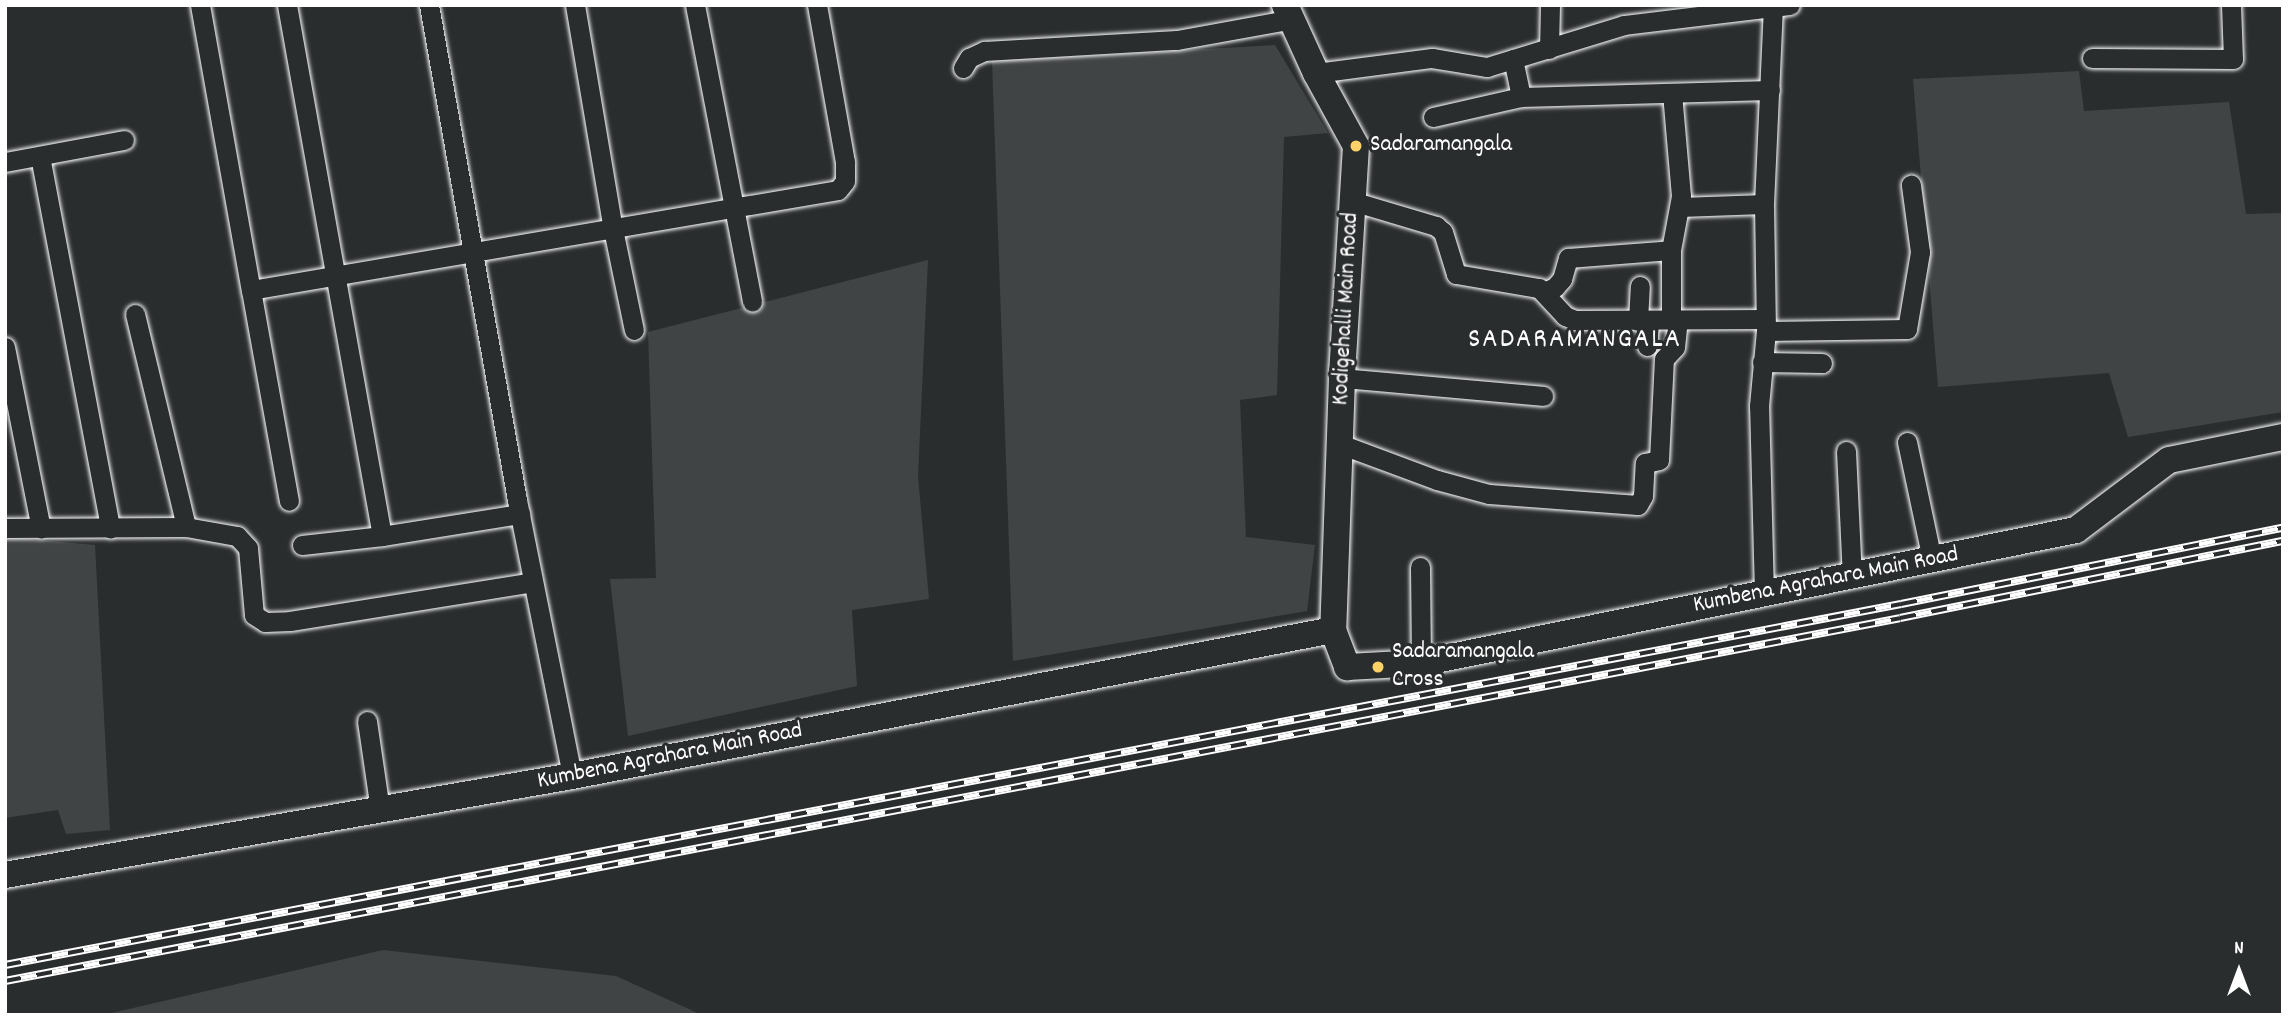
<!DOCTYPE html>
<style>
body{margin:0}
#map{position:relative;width:2288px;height:1020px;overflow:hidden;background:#2a2d2e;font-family:Dekko,sans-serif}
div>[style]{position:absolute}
.green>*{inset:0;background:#414445}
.roads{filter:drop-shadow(0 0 2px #fff) drop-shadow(0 0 2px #fff)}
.street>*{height:19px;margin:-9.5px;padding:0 9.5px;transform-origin:9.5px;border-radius:9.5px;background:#2a2d2e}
.secondary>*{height:26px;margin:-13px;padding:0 13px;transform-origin:13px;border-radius:13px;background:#2a2d2e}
.rail>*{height:8px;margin-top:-4px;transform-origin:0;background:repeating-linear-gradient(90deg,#2a2d2e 0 16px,#fff 0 32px);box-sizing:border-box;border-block:2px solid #fff}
.dots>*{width:19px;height:19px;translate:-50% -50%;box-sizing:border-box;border:4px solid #2a2d2e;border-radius:50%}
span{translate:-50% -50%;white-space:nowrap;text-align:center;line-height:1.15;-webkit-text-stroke:6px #2a2d2e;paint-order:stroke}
.poi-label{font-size:24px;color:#fff}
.left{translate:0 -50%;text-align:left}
.street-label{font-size:24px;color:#fff}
.quarter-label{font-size:28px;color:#fff;letter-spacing:2px}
.frame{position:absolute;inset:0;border:7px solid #fff;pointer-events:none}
.north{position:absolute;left:2204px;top:936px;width:70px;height:70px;-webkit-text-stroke:5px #2a2d2e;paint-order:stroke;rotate:0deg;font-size:19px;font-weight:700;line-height:28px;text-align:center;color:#fff}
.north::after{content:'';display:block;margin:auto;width:24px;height:32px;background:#fff;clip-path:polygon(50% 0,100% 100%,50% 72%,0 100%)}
</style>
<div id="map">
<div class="green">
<i style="clip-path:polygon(1275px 45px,1328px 133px,1284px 137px,1277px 395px,1240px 400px,1246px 537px,1315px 545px,1307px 611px,1013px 661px,992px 61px)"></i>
<i style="clip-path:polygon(2079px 71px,2084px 111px,2229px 102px,2246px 214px,2283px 213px,2283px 412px,2128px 437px,2109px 373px,1938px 387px,1913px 79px)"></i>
<i style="clip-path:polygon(928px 260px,918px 476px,929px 599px,852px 610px,857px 686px,628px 736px,610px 579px,656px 578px,648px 332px)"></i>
<i style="clip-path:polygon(5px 537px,95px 545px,110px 830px,66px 834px,58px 810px,5px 818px)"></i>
<i style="clip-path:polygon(383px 950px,616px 976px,702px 1015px,103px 1015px)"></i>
</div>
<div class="roads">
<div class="street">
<i style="left:200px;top:5px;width:290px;rotate:79.9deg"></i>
<i style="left:251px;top:290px;width:595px;rotate:-9.67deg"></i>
<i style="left:838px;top:190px;width:11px;rotate:-52deg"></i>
<i style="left:845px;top:181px;width:19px;rotate:-90deg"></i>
<i style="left:845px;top:162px;width:159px;rotate:-100.1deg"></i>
<i style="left:287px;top:5px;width:539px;rotate:79.86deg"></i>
<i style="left:382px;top:536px;width:140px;rotate:-9.1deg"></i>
<i style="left:429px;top:5px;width:503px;rotate:79.92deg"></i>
<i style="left:517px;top:500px;width:281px;rotate:78.7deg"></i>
<i style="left:575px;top:5px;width:227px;rotate:80.4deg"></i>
<i style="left:613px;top:229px;width:103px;rotate:78.3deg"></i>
<i style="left:695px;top:5px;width:302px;rotate:79.1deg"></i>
<i style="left:1549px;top:49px;width:44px;rotate:-88.7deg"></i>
<i style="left:2092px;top:58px;width:141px;rotate:0.4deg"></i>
<i style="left:2233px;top:59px;width:54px;rotate:-92.1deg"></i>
<i style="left:1513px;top:59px;width:39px;rotate:78deg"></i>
<i style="left:1521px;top:97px;width:249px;rotate:-1.6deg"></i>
<i style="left:963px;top:68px;width:12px;rotate:-59deg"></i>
<i style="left:969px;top:58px;width:17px;rotate:-25deg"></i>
<i style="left:984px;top:51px;width:193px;rotate:-3.3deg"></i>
<i style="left:1177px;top:40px;width:117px;rotate:-10.3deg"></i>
<i style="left:1316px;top:73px;width:117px;rotate:-7.4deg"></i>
<i style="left:1432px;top:58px;width:56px;rotate:9.3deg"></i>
<i style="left:1487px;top:67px;width:143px;rotate:-17deg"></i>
<i style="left:1624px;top:25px;width:167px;rotate:-6.9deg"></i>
<i style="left:1433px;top:117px;width:90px;rotate:-12.8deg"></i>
<i style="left:40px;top:156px;width:379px;rotate:79.3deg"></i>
<i style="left:5px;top:162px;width:121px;rotate:-10.5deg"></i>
<i style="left:1352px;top:201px;width:88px;rotate:16.6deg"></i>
<i style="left:1436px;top:226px;width:9px;rotate:41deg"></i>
<i style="left:1443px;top:232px;width:44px;rotate:72.8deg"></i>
<i style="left:1456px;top:274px;width:84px;rotate:9.6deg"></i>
<i style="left:1539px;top:288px;width:38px;rotate:47deg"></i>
<i style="left:1565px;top:316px;width:11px;rotate:22deg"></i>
<i style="left:1575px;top:320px;width:190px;rotate:-0.3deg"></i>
<i style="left:1680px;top:207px;width:84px;rotate:-2deg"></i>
<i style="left:251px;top:290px;width:214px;rotate:79.8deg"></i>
<i style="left:1544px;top:292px;width:12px;rotate:-24deg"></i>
<i style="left:1555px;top:287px;width:11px;rotate:-49deg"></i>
<i style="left:1562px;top:279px;width:22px;rotate:-74deg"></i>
<i style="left:1568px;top:258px;width:103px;rotate:-4.4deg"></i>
<i style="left:135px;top:314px;width:219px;rotate:76.5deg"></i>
<i style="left:1671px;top:320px;width:70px;rotate:-90deg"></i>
<i style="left:1671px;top:250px;width:55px;rotate:-79.5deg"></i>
<i style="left:1681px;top:196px;width:103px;rotate:-95deg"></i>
<i style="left:1638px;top:321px;width:35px;rotate:-87deg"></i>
<i style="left:1766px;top:331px;width:141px;rotate:-0.8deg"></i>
<i style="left:1907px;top:329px;width:78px;rotate:-80.4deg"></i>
<i style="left:1920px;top:252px;width:68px;rotate:-97.7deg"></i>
<i style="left:1647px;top:346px;width:25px;rotate:-85deg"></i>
<i style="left:5px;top:347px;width:185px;rotate:78.8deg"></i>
<i style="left:1762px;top:362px;width:60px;rotate:1deg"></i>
<i style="left:1342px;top:378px;width:202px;rotate:5.1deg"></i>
<i style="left:1907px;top:442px;width:121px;rotate:78deg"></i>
<i style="left:1340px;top:444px;width:103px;rotate:20.4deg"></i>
<i style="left:1437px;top:480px;width:54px;rotate:15.1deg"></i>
<i style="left:1489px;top:494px;width:149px;rotate:4.2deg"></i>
<i style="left:1638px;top:505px;width:10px;rotate:-61deg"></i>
<i style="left:1643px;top:496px;width:33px;rotate:-87deg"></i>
<i style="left:1645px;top:463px;width:14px;rotate:-12deg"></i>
<i style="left:1659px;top:460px;width:101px;rotate:-87.2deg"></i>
<i style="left:1664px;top:359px;width:16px;rotate:-47deg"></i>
<i style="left:1675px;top:347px;width:27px;rotate:-84deg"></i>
<i style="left:1846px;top:451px;width:125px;rotate:87.3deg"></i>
<i style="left:5px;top:528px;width:181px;rotate:-0.3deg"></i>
<i style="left:186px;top:527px;width:52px;rotate:10deg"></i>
<i style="left:237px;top:536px;width:16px;rotate:47deg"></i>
<i style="left:248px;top:548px;width:67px;rotate:84.9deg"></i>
<i style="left:254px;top:615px;width:13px;rotate:32deg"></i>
<i style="left:265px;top:622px;width:25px;rotate:-2deg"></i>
<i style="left:290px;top:621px;width:246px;rotate:-9.1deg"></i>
<i style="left:302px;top:545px;width:81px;rotate:-6.4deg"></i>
<i style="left:1420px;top:567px;width:96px;rotate:89.4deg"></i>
<i style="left:1764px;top:594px;width:188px;rotate:-91.5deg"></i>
<i style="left:1759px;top:406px;width:75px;rotate:-84.7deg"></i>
<i style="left:1766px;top:331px;width:127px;rotate:-90.9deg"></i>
<i style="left:1764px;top:204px;width:199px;rotate:-87.4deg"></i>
<i style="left:367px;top:721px;width:90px;rotate:81.7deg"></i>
</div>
<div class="secondary">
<i style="left:1285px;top:5px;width:75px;rotate:65.5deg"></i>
<i style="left:1316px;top:73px;width:83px;rotate:61.3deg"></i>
<i style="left:1356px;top:146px;width:232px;rotate:93.5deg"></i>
<i style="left:1342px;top:378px;width:252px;rotate:92deg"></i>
<i style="left:1333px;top:630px;width:40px;rotate:69deg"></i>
<i style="left:1347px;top:667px;width:74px;rotate:-3.1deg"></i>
<i style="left:1421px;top:663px;width:668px;rotate:-11.48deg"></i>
<i style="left:2076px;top:530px;width:116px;rotate:-37deg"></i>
<i style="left:2169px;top:460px;width:116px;rotate:-11.4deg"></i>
<i style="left:5px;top:875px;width:576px;rotate:-9.9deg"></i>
<i style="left:572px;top:776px;width:775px;rotate:-10.86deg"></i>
</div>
</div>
<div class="rail">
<i style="left:5px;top:965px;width:1930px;rotate:-10.78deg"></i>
<i style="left:1901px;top:604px;width:389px;rotate:-11.3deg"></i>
<i style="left:5px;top:981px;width:1929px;rotate:-10.84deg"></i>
<i style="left:1900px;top:618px;width:391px;rotate:-11.4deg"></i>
</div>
<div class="dots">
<i style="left:1356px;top:146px;background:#ffd166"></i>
<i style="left:1378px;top:667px;background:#ffd166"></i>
</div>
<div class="poi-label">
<span class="left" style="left:1370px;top:146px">Sadaramangala</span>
<span class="left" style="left:1392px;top:667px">Sadaramangala<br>Cross</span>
</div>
<div class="street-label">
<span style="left:1347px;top:309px;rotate:-87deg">Kodigehalli Main Road</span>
<span style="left:1826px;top:581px;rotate:-11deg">Kumbena Agrahara Main Road</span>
<span style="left:670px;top:757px;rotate:-11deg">Kumbena Agrahara Main Road</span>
</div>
<div class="quarter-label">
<span style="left:1575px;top:341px">SADARAMANGALA</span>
</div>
<div class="frame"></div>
<div class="north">N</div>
</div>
